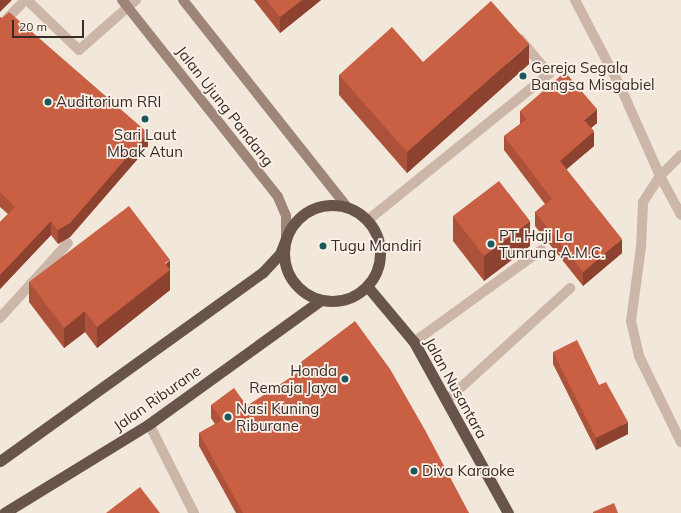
<!DOCTYPE html>
<style>
body{margin:0}
#map{position:relative;width:681px;height:513px;overflow:hidden;background:#f2e7db;font-family:Mulish,sans-serif}
div>[style]{position:absolute}
.service>*{height:10px;margin:-5px;padding:0 5px;transform-origin:5px;border-radius:5px;background:#cbb6a7}
.tertiary>*{height:10px;margin:-5px;padding:0 5px;transform-origin:5px;border-radius:5px;background:#cbb6a7}
.secondary>*{height:10px;margin:-5px;padding:0 5px;transform-origin:5px;border-radius:5px;background:#9f8578}
.trunk>*{height:11px;margin:-5.5px;padding:0 5.5px;transform-origin:5.5px;border-radius:5.5px;background:#68544b}
.trunk>.ring{margin:-5.5px;padding:0;box-sizing:content-box;background:none;border:11px solid #68544b;border-radius:50%}
.wall>*{inset:0;background:#ad523a}
.shaded-wall>*{inset:0;background:#8d422f}
.building>*{inset:0;background:#c95f43}
.dots>*{width:11px;height:11px;translate:-50% -50%;box-sizing:border-box;border:2px solid #faf1e8;border-radius:50%}
span{translate:-50% -50%;white-space:nowrap;text-align:center;line-height:1.15;-webkit-text-stroke:3.5px #faf1e8;paint-order:stroke}
.poi-label{font-size:15px;color:#372c28}
.left{translate:0 -50%;text-align:left}
.right{translate:-100% -50%;text-align:right}
.street-label{font-size:15px;color:#372c28}
.scale{position:absolute;left:12px;top:20px;width:72px;height:18px;box-sizing:border-box;border:2px solid #372c28;border-top:0;padding-left:5px;font-size:12px;line-height:14px;white-space:nowrap;color:#372c28;-webkit-text-stroke:3px #faf1e8;paint-order:stroke}
</style>
<div id="map">
<div class="service">
<i style="left:27px;top:0;width:72px;rotate:43.9deg"></i>
<i style="left:79px;top:50px;width:76px;rotate:-41.3deg"></i>
<i style="left:575px;top:0;width:97px;rotate:62.4deg"></i>
<i style="left:620px;top:86px;width:98px;rotate:66deg"></i>
<i style="left:660px;top:176px;width:31px;rotate:123deg"></i>
<i style="left:643px;top:202px;width:45px;rotate:92.5deg"></i>
<i style="left:641px;top:247px;width:75px;rotate:97.7deg"></i>
<i style="left:631px;top:321px;width:36px;rotate:77deg"></i>
<i style="left:639px;top:356px;width:96px;rotate:64deg"></i>
<i style="left:0;top:26px;width:36px;rotate:-46deg"></i>
<i style="left:681px;top:155px;width:30px;rotate:135deg"></i>
<i style="left:660px;top:176px;width:44px;rotate:61.7deg"></i>
<i style="left:368px;top:220px;width:233px;rotate:-38.9deg"></i>
<i style="left:549px;top:74px;width:45px;rotate:-129.6deg"></i>
<i style="left:0;top:318px;width:101px;rotate:-47.8deg"></i>
<i style="left:414px;top:342px;width:157px;rotate:-35.9deg"></i>
<i style="left:446px;top:401px;width:168px;rotate:-42.3deg"></i>
</div>
<div class="tertiary">
<i style="left:149px;top:424px;width:100px;rotate:63.2deg"></i>
</div>
<div class="secondary">
<i style="left:122px;top:0;width:251px;rotate:51.6deg"></i>
<i style="left:278px;top:197px;width:21px;rotate:67deg"></i>
<i style="left:286px;top:216px;width:22px;rotate:90deg"></i>
<i style="left:183px;top:0;width:264px;rotate:51.6deg"></i>
</div>
<div class="trunk">
<i class="ring" style="left:284px;top:205px;width:85px;height:85px"></i>
<i style="left:367px;top:286px;width:73px;rotate:50deg"></i>
<i style="left:414px;top:342px;width:195px;rotate:61.2deg"></i>
<i style="left:0;top:461px;width:324px;rotate:-35.7deg"></i>
<i style="left:263px;top:272px;width:25px;rotate:-47deg"></i>
<i style="left:280px;top:254px;width:17px;rotate:-69deg"></i>
<i style="left:4px;top:513px;width:170px;rotate:-31.5deg"></i>
<i style="left:149px;top:424px;width:212px;rotate:-35.8deg"></i>
</div>
<div class="wall">
<i style="clip-path:polygon(254px 0,321px 0,280px 33px)"></i>
<i style="clip-path:polygon(0 17px,148px 147px,70px 237px,58px 244px,51px 235px,0 289px,0 222px,8px 214px,0 207px)"></i>
<i style="clip-path:polygon(423px 62px,529px 64px,407px 173px,339px 95px,339px 75px)"></i>
<i style="clip-path:polygon(520px 111px,597px 123px,591px 128px,594px 146px,566px 169px,622px 253px,583px 286px,535px 226px,535px 212px,545px 204px,504px 150px,504px 136px,520px 124px)"></i>
<i style="clip-path:polygon(453px 216px,530px 246px,484px 281px,453px 241px)"></i>
<i style="clip-path:polygon(170px 269px,170px 290px,97px 348px,85px 332px,64px 348px,29px 302px,29px 282px)"></i>
<i style="clip-path:polygon(553px 352px,599px 385px,628px 434px,596px 450px,553px 364px)"></i>
<i style="clip-path:polygon(301px 362px,469px 513px,236px 513px,199px 446px,199px 433px,215px 424px,211px 418px,211px 405px,247px 406px,301px 371px)"></i>
</div>
<div class="shaded-wall">
<i style="clip-path:polygon(0 0,12px 0,0 12px)"></i>
<i style="clip-path:polygon(302px 0,321px 0,280px 33px,280px 17px)"></i>
<i style="clip-path:polygon(529px 44px,529px 64px,407px 173px,407px 152px)"></i>
<i style="clip-path:polygon(597px 109px,597px 123px,584px 134px,584px 120px)"></i>
<i style="clip-path:polygon(594px 131px,594px 146px,560px 175px,560px 161px)"></i>
<i style="clip-path:polygon(148px 133px,148px 147px,70px 237px,58px 244px,58px 230px)"></i>
<i style="clip-path:polygon(51px 221px,51px 235px,0 289px,0 275px)"></i>
<i style="clip-path:polygon(530px 221px,530px 246px,484px 281px,484px 256px)"></i>
<i style="clip-path:polygon(622px 239px,622px 253px,583px 286px,583px 272px)"></i>
<i style="clip-path:polygon(170px 260px,170px 290px,97px 348px,97px 327px)"></i>
<i style="clip-path:polygon(85px 311px,85px 332px,64px 348px,64px 328px)"></i>
<i style="clip-path:polygon(628px 422px,628px 434px,596px 450px,596px 438px)"></i>
</div>
<div class="building">
<i style="clip-path:polygon(266px 0,302px 0,280px 17px)"></i>
<i style="clip-path:polygon(491px 1px,529px 44px,407px 152px,339px 75px,392px 27px,423px 62px)"></i>
<i style="clip-path:polygon(9px 12px,148px 133px,70px 223px,58px 230px,51px 221px,0 275px,0 222px,15px 207px,0 192px,0 17px,2px 18px)"></i>
<i style="clip-path:polygon(565px 72px,597px 109px,584px 120px,594px 131px,560px 161px,622px 239px,583px 272px,535px 212px,552px 199px,504px 136px,527px 119px,520px 111px)"></i>
<i style="clip-path:polygon(499px 181px,530px 221px,484px 256px,453px 216px)"></i>
<i style="clip-path:polygon(129px 206px,170px 260px,165px 263px,170px 270px,97px 327px,85px 311px,64px 328px,29px 282px)"></i>
<i style="clip-path:polygon(355px 321px,390px 369px,425px 430px,469px 513px,243px 513px,199px 433px,222px 420px,211px 405px,234px 388px,247px 406px,305px 368px,301px 362px)"></i>
<i style="clip-path:polygon(577px 340px,599px 385px,606px 382px,628px 422px,596px 438px,553px 352px)"></i>
<i style="clip-path:polygon(140px 487px,160px 513px,106px 513px)"></i>
<i style="clip-path:polygon(614px 503px,618px 513px,593px 513px,593px 512px)"></i>
</div>
<div class="dots">
<i style="left:523px;top:76px;background:#1c585a"></i>
<i style="left:48px;top:102px;background:#1c585a"></i>
<i style="left:145px;top:119px;background:#1c585a"></i>
<i style="left:491px;top:244px;background:#1c585a"></i>
<i style="left:323px;top:246px;background:#1c585a"></i>
<i style="left:345px;top:379px;background:#1c585a"></i>
<i style="left:228px;top:417px;background:#1c585a"></i>
<i style="left:414px;top:471px;background:#1c585a"></i>
</div>
<div class="poi-label">
<span class="left" style="left:531px;top:76px">Gereja Segala<br>Bangsa Misgabiel</span>
<span class="left" style="left:56px;top:102px">Auditorium RRI</span>
<span style="left:145px;top:143px">Sari Laut<br>Mbak Atun</span>
<span class="left" style="left:499px;top:244px">PT. Haji La<br>Tunrung A.M.C.</span>
<span class="left" style="left:331px;top:246px">Tugu Mandiri</span>
<span class="right" style="left:337px;top:379px">Honda<br>Remaja Jaya</span>
<span class="left" style="left:236px;top:417px">Nasi Kuning<br>Riburane</span>
<span class="left" style="left:422px;top:471px">Diva Karaoke</span>
</div>
<div class="street-label">
<span style="left:225px;top:106px;rotate:52deg">Jalan Ujung Pandang</span>
<span style="left:456px;top:388px;rotate:61deg">Jalan Nusantara</span>
<span style="left:157px;top:398px;rotate:-35deg">Jalan Riburane</span>
</div>
<div class="scale">20 m</div>
</div>
